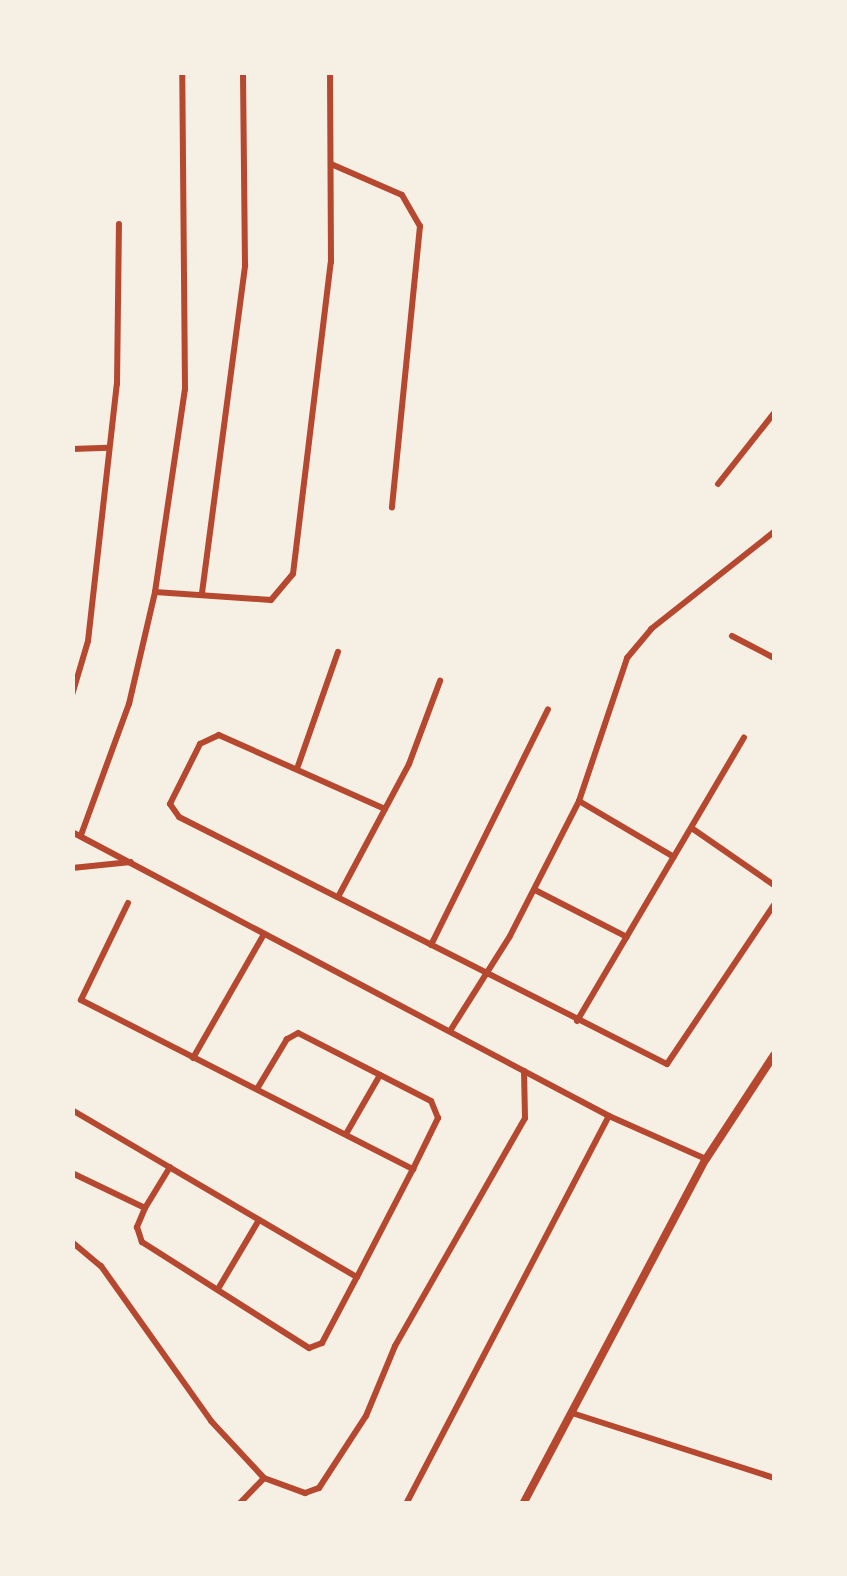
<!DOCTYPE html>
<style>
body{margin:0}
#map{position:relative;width:847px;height:1576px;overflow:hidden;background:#f6efe4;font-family:"Source Sans 3",sans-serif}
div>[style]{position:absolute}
.minor>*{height:6px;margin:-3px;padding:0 3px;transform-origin:3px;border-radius:3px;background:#b5482f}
.secondary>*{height:8px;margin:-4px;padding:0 4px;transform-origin:4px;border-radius:4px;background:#b5482f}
span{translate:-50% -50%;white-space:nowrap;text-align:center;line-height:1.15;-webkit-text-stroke:10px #f6efe4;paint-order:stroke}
.frame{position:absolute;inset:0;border:75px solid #f6efe4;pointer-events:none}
</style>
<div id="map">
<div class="minor">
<i style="left:331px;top:164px;width:77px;rotate:23.6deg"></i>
<i style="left:402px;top:195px;width:36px;rotate:60deg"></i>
<i style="left:420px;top:226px;width:283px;rotate:95.7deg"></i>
<i style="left:72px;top:449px;width:36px;rotate:-2deg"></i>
<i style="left:718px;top:484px;width:90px;rotate:-51.7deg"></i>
<i style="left:155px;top:592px;width:116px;rotate:3.9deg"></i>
<i style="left:271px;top:600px;width:34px;rotate:-50deg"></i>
<i style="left:293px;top:574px;width:314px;rotate:-83.1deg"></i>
<i style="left:331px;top:262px;width:190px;rotate:-90.3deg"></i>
<i style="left:202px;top:593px;width:331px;rotate:-82.5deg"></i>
<i style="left:245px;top:265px;width:193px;rotate:-90.6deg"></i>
<i style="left:732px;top:636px;width:47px;rotate:27.6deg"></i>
<i style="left:72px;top:695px;width:56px;rotate:-73.5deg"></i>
<i style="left:88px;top:641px;width:259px;rotate:-83.6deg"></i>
<i style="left:117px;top:384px;width:160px;rotate:-89.3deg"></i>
<i style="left:298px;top:766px;width:121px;rotate:-70.7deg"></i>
<i style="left:579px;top:801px;width:110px;rotate:30.5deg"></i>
<i style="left:385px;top:809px;width:182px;rotate:-156deg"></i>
<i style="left:219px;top:735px;width:21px;rotate:155deg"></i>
<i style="left:200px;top:744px;width:67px;rotate:116.6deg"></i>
<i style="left:170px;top:804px;width:16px;rotate:55deg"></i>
<i style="left:179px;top:817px;width:547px;rotate:26.85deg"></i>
<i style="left:667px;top:1064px;width:192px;rotate:-56.1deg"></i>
<i style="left:693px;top:829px;width:98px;rotate:34.7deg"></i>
<i style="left:72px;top:832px;width:607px;rotate:27.87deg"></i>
<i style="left:609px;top:1116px;width:106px;rotate:23.9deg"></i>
<i style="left:81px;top:835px;width:140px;rotate:-69.9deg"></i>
<i style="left:129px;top:704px;width:115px;rotate:-76.9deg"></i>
<i style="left:155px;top:592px;width:205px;rotate:-81.6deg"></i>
<i style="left:185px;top:389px;width:317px;rotate:-90.5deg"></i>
<i style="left:72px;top:868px;width:59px;rotate:-5.8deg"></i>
<i style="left:535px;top:890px;width:103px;rotate:27.1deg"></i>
<i style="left:338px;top:897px;width:151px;rotate:-61.9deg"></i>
<i style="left:409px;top:764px;width:89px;rotate:-69.5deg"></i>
<i style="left:128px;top:903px;width:108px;rotate:115.9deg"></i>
<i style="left:81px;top:1000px;width:373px;rotate:27deg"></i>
<i style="left:413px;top:1169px;width:57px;rotate:-63.9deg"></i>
<i style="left:438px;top:1118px;width:18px;rotate:-112deg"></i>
<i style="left:431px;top:1101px;width:149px;rotate:-152.9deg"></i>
<i style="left:298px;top:1033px;width:13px;rotate:151deg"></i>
<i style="left:287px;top:1039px;width:58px;rotate:121deg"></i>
<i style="left:431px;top:945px;width:263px;rotate:-63.6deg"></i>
<i style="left:577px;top:1021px;width:329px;rotate:-59.5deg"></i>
<i style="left:450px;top:1031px;width:112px;rotate:-57.7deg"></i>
<i style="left:510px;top:936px;width:152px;rotate:-62.9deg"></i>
<i style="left:579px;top:801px;width:151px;rotate:-71.4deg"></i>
<i style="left:627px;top:658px;width:38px;rotate:-50deg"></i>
<i style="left:651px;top:629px;width:157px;rotate:-38.3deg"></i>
<i style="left:193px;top:1058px;width:143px;rotate:-60.2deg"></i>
<i style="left:72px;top:1110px;width:330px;rotate:30.4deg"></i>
<i style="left:357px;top:1277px;width:122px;rotate:-62.6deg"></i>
<i style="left:346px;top:1134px;width:68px;rotate:-60deg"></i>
<i style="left:72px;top:1173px;width:81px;rotate:25.6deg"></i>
<i style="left:145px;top:1208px;width:48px;rotate:-58.6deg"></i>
<i style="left:145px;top:1208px;width:21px;rotate:113deg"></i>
<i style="left:137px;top:1227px;width:16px;rotate:72deg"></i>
<i style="left:142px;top:1242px;width:198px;rotate:32.4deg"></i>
<i style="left:309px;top:1348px;width:14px;rotate:-21deg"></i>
<i style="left:322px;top:1343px;width:75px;rotate:-62.1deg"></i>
<i style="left:72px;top:1242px;width:38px;rotate:40deg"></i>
<i style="left:101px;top:1266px;width:190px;rotate:54.6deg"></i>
<i style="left:211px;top:1421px;width:78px;rotate:47.1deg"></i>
<i style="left:218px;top:1289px;width:80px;rotate:-59.3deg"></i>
<i style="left:572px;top:1413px;width:212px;rotate:17.8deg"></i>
<i style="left:239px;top:1504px;width:36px;rotate:-46deg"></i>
<i style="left:264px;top:1478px;width:44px;rotate:20.1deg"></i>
<i style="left:305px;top:1493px;width:15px;rotate:-20deg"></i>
<i style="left:319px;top:1488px;width:86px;rotate:-56.9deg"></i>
<i style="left:366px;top:1416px;width:76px;rotate:-67.5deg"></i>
<i style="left:395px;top:1346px;width:262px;rotate:-60.3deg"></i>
<i style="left:525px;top:1118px;width:47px;rotate:-91.2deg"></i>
<i style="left:406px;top:1504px;width:438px;rotate:-62.4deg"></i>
</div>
<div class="secondary">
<i style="left:523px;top:1504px;width:391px;rotate:-62.1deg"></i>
<i style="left:706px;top:1159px;width:124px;rotate:-56.8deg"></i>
</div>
<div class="frame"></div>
</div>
